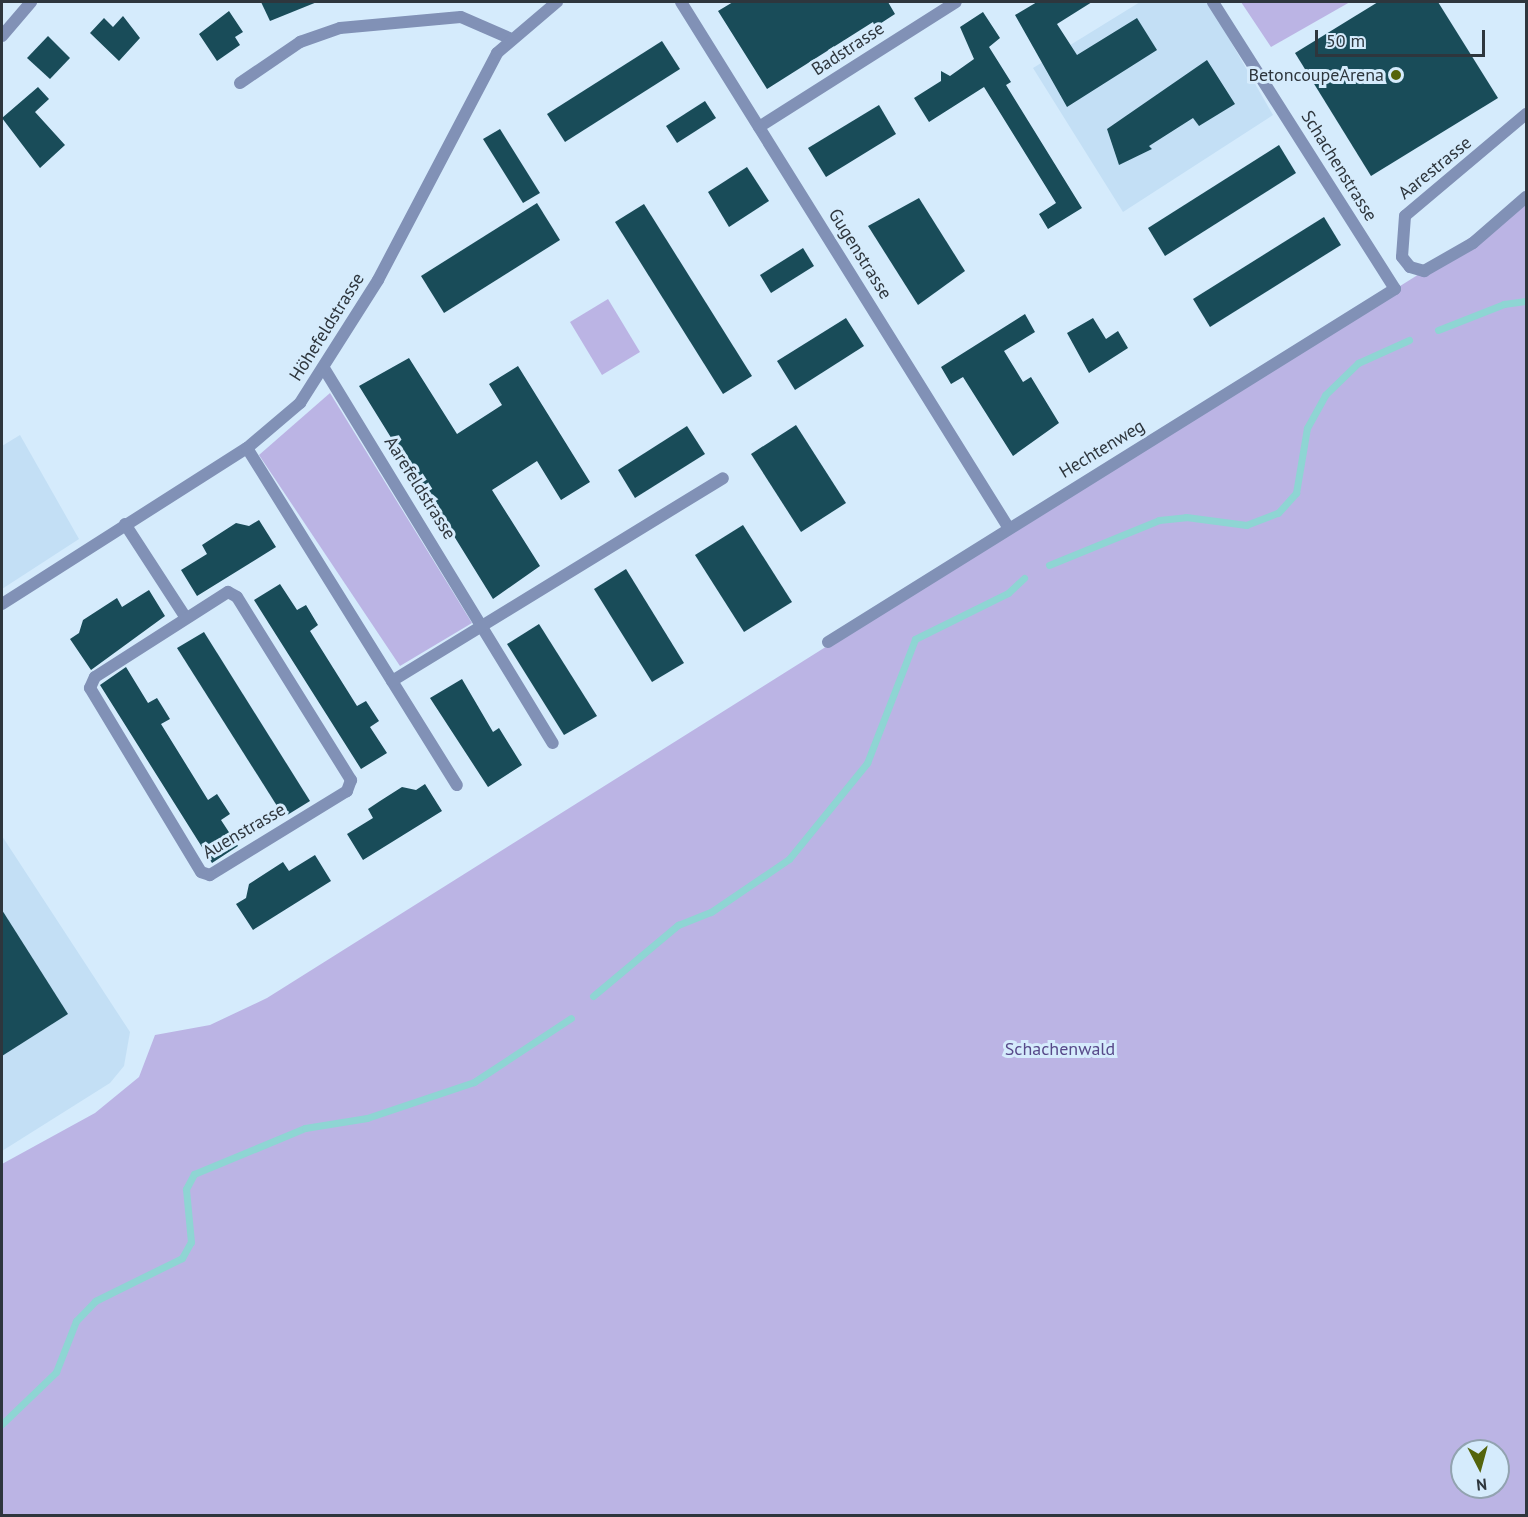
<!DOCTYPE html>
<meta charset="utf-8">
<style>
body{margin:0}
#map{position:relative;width:1528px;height:1517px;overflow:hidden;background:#d5ebfc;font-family:"PT Sans",sans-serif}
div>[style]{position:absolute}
.built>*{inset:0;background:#c3dff5}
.green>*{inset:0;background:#bbb4e4}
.stream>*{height:7px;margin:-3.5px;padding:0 3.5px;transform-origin:3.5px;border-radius:3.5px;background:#8ed5d3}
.building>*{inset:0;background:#194c59}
.street>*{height:12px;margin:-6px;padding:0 6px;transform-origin:6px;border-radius:6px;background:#8191b6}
.dots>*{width:16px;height:16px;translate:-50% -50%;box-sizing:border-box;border:3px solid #d5ebfc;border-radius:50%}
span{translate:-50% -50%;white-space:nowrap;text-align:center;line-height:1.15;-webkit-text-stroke:6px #d5ebfc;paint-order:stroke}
.street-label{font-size:18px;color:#2e363d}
.poi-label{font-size:18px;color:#2e363d}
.right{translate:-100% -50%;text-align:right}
.park-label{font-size:18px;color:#574989}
.frame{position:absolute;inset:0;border:3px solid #2e363d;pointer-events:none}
.north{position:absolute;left:1450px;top:1439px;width:60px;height:60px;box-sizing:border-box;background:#d5ebfc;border:2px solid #92a3b0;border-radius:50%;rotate:174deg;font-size:16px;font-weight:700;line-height:24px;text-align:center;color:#2e363d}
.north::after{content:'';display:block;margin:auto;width:21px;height:27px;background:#54640c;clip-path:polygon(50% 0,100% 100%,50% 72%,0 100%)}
.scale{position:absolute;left:1315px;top:30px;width:170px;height:27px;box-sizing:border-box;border:3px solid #2e363d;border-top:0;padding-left:8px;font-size:18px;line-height:21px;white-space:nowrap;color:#2e363d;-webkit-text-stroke:4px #d5ebfc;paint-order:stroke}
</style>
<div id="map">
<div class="built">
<i style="clip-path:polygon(1140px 2px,1208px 2px,1273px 115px,1123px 212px,1033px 68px)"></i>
<i style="clip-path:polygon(20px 435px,79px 539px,2px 589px,2px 446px)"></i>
<i style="clip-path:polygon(2px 836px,130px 1032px,124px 1066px,110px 1083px,2px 1151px)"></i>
</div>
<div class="green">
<i style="clip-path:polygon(1241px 2px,1350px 2px,1271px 47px)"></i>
<i style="clip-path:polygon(evenodd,1526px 197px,1526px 1515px,2px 1515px,2px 1164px,95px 1113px,139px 1077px,155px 1035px,210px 1025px,267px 998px,1424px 271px,1526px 197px,1462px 1451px,1498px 1451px,1498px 1487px,1462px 1487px,1462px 1451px)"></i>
<i style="clip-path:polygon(608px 299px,640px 352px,602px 375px,570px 322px)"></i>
<i style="clip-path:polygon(330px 393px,472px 623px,400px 666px,259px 455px)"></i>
</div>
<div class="stream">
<i style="left:1438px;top:330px;width:71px;rotate:-21.5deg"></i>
<i style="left:1504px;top:304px;width:22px;rotate:-8deg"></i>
<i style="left:1049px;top:565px;width:119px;rotate:-22.2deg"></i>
<i style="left:1159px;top:520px;width:27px;rotate:-6deg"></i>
<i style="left:1186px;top:517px;width:61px;rotate:7.6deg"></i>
<i style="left:1246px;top:525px;width:34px;rotate:-21deg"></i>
<i style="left:1278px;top:513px;width:27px;rotate:-48deg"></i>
<i style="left:1296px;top:493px;width:66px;rotate:-80.4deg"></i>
<i style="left:1307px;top:428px;width:38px;rotate:-61deg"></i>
<i style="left:1325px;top:395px;width:46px;rotate:-44.1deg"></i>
<i style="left:1358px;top:363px;width:56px;rotate:-24.3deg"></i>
<i style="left:593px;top:996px;width:111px;rotate:-39.9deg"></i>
<i style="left:678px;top:925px;width:35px;rotate:-22deg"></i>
<i style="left:711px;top:912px;width:94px;rotate:-34.2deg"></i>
<i style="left:789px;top:859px;width:124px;rotate:-50.9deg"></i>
<i style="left:867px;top:763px;width:133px;rotate:-68.8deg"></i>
<i style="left:915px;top:639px;width:104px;rotate:-26.3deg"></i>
<i style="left:1008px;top:593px;width:22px;rotate:-43deg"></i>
<i style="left:2px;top:1424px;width:75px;rotate:-43.9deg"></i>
<i style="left:56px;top:1372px;width:55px;rotate:-68.6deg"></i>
<i style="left:76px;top:1321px;width:28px;rotate:-46deg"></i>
<i style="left:95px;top:1301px;width:97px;rotate:-26.3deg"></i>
<i style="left:182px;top:1258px;width:18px;rotate:-61deg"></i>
<i style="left:191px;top:1242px;width:53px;rotate:-95.4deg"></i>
<i style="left:186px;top:1189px;width:17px;rotate:-62deg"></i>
<i style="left:194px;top:1174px;width:120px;rotate:-22.5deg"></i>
<i style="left:305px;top:1128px;width:63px;rotate:-9.2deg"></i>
<i style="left:367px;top:1118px;width:113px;rotate:-18.6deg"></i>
<i style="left:474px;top:1082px;width:116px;rotate:-33.4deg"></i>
</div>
<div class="building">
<i style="clip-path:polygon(261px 2px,317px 2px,270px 21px)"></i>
<i style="clip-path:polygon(733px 2px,888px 2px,895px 14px,875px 27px,873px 22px,767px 89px,718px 11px)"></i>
<i style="clip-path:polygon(1037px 2px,1092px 2px,1057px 24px,1077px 55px,1137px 18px,1157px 50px,1067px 107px,1015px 15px)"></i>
<i style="clip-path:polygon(1378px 2px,1438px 2px,1498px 98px,1371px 176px,1295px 53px)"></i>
<i style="clip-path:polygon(229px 11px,243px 32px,235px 37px,240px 45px,217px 61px,199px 34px)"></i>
<i style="clip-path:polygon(983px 12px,1000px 38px,989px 47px,1011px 82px,1006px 85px,1082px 208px,1048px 229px,1039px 214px,1056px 203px,984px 87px,929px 122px,914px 98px,941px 81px,941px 71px,950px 76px,974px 59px,960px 27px)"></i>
<i style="clip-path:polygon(123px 16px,140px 38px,119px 61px,90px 33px,104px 18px,113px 27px)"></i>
<i style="clip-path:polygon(48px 36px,70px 58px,50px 79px,27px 58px)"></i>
<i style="clip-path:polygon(662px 41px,680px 69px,565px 142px,547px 114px)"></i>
<i style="clip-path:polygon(1207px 60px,1235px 104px,1199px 126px,1193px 118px,1149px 146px,1152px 149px,1119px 165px,1107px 129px)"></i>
<i style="clip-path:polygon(38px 87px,49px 99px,35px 112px,65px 145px,40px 168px,2px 118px)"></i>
<i style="clip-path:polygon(705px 101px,716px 118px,677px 143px,666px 126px)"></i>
<i style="clip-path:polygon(879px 105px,896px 134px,826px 177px,808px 148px)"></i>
<i style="clip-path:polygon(500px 129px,540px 193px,523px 203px,483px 139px)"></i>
<i style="clip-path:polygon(1279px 145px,1296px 173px,1165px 256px,1148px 228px)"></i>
<i style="clip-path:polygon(747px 167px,769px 201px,729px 227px,708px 192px)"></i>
<i style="clip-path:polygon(919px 198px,965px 271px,918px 305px,868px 226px)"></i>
<i style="clip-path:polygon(537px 203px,560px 240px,444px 313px,421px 276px)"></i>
<i style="clip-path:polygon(644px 204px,752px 376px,723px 394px,615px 222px)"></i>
<i style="clip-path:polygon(1324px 217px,1341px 245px,1210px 327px,1193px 299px)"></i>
<i style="clip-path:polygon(803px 248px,814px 266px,771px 293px,760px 275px)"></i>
<i style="clip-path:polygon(1025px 314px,1035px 332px,1004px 351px,1023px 382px,1031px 377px,1059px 423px,1013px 456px,963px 377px,951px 384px,941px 367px)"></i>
<i style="clip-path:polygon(846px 318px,864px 346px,795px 390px,777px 361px)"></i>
<i style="clip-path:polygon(1093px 318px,1106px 339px,1118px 331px,1128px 348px,1089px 373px,1067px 333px)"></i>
<i style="clip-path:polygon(409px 358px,457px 434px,502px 405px,489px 384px,518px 366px,590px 482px,561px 500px,537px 461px,492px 490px,540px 566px,493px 599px,444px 520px,436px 525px,401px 469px,408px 465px,359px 386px)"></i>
<i style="clip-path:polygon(796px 425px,846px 503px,801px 532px,751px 454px)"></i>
<i style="clip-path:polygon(687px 426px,705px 454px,635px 498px,618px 470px)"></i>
<i style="clip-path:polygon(259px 520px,276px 547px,197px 596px,181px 570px,207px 554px,202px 545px,236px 523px,249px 526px)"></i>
<i style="clip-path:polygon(743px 525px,792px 602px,744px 632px,695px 555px)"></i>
<i style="clip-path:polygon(626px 569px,684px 663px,652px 682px,594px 589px)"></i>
<i style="clip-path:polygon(280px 584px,297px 610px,306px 605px,318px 625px,310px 631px,357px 706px,366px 701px,379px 721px,370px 727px,387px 753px,361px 769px,254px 600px)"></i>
<i style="clip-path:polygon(149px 590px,165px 616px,91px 670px,70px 639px,79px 633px,83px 620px,117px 598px,122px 607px)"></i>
<i style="clip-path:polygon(539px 624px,597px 716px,564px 735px,507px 644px)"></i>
<i style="clip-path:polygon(204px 632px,310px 801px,284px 817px,177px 648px)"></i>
<i style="clip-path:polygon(126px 667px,148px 703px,157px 698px,162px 706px,170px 719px,161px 724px,208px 800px,217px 794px,230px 814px,221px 820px,238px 846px,212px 863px,100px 685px)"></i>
<i style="clip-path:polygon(462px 679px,493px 732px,499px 728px,522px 765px,488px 787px,430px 698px)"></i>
<i style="clip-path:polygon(425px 784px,442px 811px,363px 860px,347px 834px,373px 818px,368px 809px,380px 801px,402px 787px,416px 790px)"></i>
<i style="clip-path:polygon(315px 855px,331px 881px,253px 930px,236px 904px,246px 898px,249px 884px,283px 862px,289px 871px)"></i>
<i style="clip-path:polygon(2px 910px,68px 1014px,2px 1056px)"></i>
</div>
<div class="street">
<i style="left:681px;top:2px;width:619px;rotate:58.08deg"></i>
<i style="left:2px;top:36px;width:45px;rotate:-49.5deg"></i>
<i style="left:240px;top:83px;width:73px;rotate:-34.3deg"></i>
<i style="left:300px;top:42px;width:42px;rotate:-19.3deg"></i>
<i style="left:340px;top:28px;width:121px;rotate:-5.2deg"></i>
<i style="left:461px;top:17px;width:52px;rotate:23.6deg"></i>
<i style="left:1526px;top:114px;width:158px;rotate:139.9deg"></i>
<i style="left:1405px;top:216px;width:41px;rotate:94.2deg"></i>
<i style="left:1402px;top:257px;width:13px;rotate:51deg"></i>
<i style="left:1410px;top:267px;width:15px;rotate:16deg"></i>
<i style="left:1424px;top:271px;width:56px;rotate:-29.7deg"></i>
<i style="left:1473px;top:243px;width:70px;rotate:-41deg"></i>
<i style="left:759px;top:127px;width:233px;rotate:-32.4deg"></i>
<i style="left:325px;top:370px;width:437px;rotate:58.6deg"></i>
<i style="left:247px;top:448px;width:397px;rotate:58.1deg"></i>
<i style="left:125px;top:524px;width:112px;rotate:57deg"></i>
<i style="left:228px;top:592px;width:10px;rotate:29deg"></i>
<i style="left:237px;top:597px;width:216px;rotate:58.1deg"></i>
<i style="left:351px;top:780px;width:12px;rotate:110deg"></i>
<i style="left:347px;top:791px;width:161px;rotate:148.5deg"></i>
<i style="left:210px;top:875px;width:9px;rotate:-162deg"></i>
<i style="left:201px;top:872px;width:215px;rotate:-121.1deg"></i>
<i style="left:90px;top:688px;width:12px;rotate:-66deg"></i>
<i style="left:95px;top:677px;width:158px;rotate:-32.6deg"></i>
<i style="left:2px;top:604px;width:290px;rotate:-32.5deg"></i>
<i style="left:247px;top:448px;width:70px;rotate:-40.3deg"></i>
<i style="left:300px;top:403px;width:146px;rotate:-57.6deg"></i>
<i style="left:378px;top:280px;width:256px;rotate:-62.3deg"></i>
<i style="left:497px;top:53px;width:79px;rotate:-40.4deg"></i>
<i style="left:828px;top:642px;width:668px;rotate:-31.91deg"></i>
<i style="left:1395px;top:289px;width:340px;rotate:-122.4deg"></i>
<i style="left:392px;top:681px;width:388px;rotate:-31.5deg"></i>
</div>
<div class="dots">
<i style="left:1396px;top:75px;background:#54640c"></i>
</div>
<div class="street-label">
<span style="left:848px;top:49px;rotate:-33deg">Badstrasse</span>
<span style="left:1339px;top:166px;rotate:58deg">Schachenstrasse</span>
<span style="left:1435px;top:168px;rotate:-39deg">Aarestrasse</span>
<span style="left:860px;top:254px;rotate:58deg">Gugenstrasse</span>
<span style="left:327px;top:327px;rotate:-58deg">Höhefeldstrasse</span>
<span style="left:1102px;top:449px;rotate:-31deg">Hechtenweg</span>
<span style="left:420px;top:488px;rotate:58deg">Aarefeldstrasse</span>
<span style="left:244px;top:831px;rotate:-30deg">Auenstrasse</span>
</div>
<div class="poi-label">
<span class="right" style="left:1384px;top:75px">BetoncoupeArena</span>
</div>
<div class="park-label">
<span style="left:1060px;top:1049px">Schachenwald</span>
</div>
<div class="frame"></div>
<div class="north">N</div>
<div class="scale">50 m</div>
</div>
